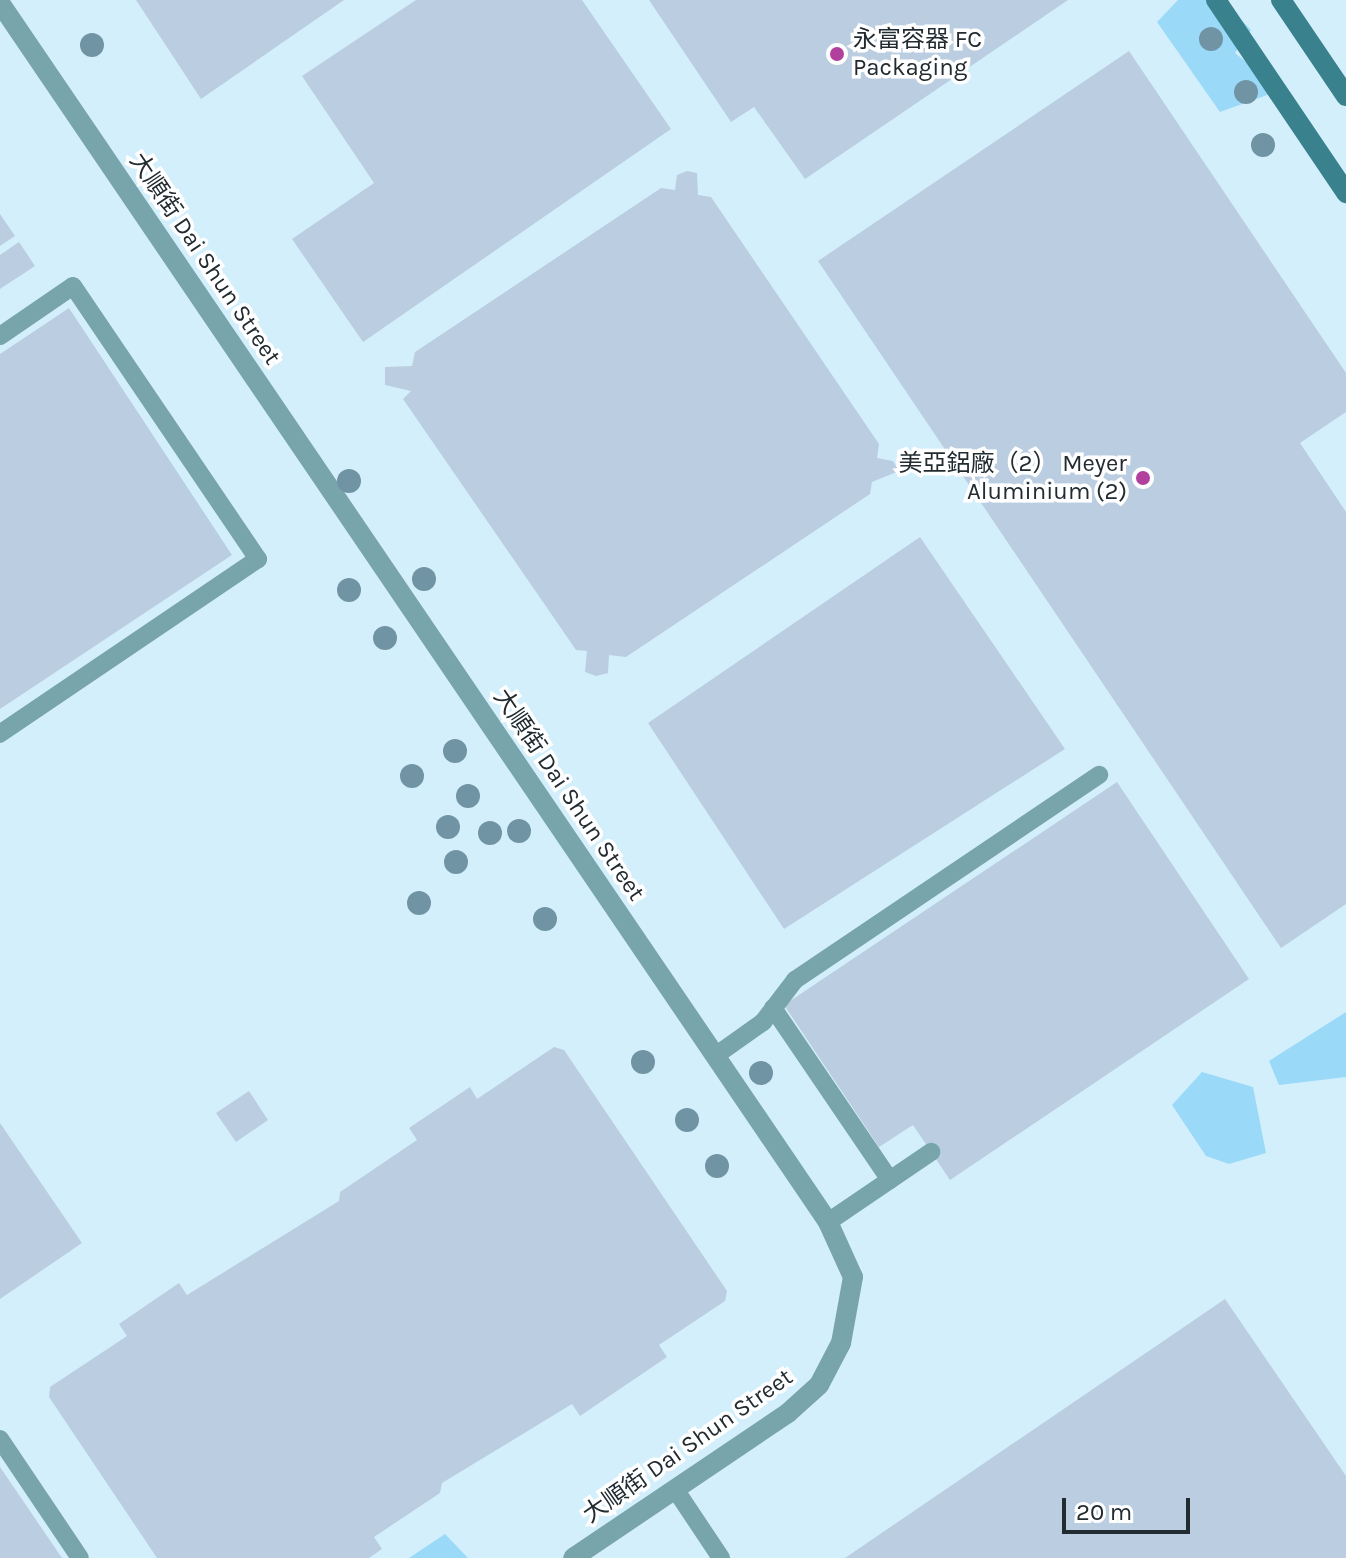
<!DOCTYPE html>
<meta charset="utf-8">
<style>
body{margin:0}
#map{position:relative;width:1346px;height:1558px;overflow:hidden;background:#d4effc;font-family:Karla,"Noto Sans TC",sans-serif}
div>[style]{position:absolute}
.green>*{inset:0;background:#9ad9f7}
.building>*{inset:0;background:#bbcde1}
.lane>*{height:18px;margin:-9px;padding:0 9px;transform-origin:9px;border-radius:9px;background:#78a4ab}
.street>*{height:20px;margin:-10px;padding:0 10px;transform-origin:10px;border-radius:10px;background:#78a4ab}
.secondary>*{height:20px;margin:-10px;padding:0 10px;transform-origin:10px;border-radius:10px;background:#39828d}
.trees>*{width:24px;height:24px;margin:-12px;border-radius:50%;background:#7194a4}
.dots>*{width:22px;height:22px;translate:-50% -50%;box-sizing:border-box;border:4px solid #fff;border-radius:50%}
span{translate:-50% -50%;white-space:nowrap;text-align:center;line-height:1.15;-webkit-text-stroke:7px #fff;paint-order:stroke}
.poi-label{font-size:24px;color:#212b30}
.left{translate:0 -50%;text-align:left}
.right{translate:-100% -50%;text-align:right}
.street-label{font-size:24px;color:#212b30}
.scale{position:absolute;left:1062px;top:1498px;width:128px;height:36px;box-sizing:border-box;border:4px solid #212b30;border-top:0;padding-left:10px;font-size:24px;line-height:28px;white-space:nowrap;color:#212b30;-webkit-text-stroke:6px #fff;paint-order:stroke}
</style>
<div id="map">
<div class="green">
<i style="clip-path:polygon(1178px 0,1222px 0,1251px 30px,1235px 53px,1281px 90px,1220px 112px,1157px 22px)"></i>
<i style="clip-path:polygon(1346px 1012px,1346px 1077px,1279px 1085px,1269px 1061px)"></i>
<i style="clip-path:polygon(1202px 1072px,1253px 1087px,1266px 1153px,1229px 1164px,1206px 1156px,1172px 1105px)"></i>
<i style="clip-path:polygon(445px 1534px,468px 1558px,409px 1558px)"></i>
</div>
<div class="building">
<i style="clip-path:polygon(136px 0,344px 0,201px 99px)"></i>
<i style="clip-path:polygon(416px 0,582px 0,671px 129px,363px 342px,292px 239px,374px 183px,302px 76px)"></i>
<i style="clip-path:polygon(649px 0,1068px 0,805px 179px,754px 107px,731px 122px)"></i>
<i style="clip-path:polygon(1129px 51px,1346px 373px,1346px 412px,1300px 443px,1346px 512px,1346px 904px,1281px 948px,818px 261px)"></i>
<i style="clip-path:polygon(687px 171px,697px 173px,698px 195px,711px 197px,879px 444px,877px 458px,893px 461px,899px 471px,872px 482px,870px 494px,626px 657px,609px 655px,608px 673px,596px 676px,585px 672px,587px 651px,576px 650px,403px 399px,411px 391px,385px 385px,385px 367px,412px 366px,415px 352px,661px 188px,675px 190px,677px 175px)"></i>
<i style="clip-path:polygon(0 214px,15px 236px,0 246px)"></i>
<i style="clip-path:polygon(19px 242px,35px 266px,0 289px,0 255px)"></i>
<i style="clip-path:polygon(69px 308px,232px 555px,0 709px,0 354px)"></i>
<i style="clip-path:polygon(920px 537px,1065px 749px,784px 929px,648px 723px)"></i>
<i style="clip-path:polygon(1117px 782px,1249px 979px,950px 1180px,913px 1125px,879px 1147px,784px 1005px)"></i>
<i style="clip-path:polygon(554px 1047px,564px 1050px,727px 1291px,725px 1301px,659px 1345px,667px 1357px,580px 1416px,572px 1404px,442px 1483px,440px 1493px,374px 1537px,382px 1549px,369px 1558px,157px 1558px,49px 1397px,50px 1387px,127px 1336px,119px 1324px,179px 1283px,187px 1295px,339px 1201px,340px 1192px,417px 1140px,409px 1128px,470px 1087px,477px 1099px)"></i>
<i style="clip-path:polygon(249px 1091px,268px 1120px,236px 1142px,216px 1113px)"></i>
<i style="clip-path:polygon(0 1123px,82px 1243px,0 1299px)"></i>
<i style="clip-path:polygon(1225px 1299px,1346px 1476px,1346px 1558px,845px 1558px)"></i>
<i style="clip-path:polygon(0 1467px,62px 1558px,0 1558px)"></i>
</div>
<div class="lane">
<i style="left:0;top:336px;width:88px;rotate:-34.4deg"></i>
<i style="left:73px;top:286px;width:330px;rotate:55.9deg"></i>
<i style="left:258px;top:559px;width:312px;rotate:145.9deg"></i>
<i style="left:773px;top:1008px;width:208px;rotate:55.8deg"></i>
<i style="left:715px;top:1056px;width:59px;rotate:-35.3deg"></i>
<i style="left:763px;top:1022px;width:53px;rotate:-52.7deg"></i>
<i style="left:795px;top:980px;width:367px;rotate:-34deg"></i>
<i style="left:828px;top:1222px;width:125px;rotate:-34.2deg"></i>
<i style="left:0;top:1439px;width:143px;rotate:56.1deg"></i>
<i style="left:675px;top:1489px;width:83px;rotate:56.3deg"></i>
</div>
<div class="street">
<i style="left:0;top:3px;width:1474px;rotate:55.81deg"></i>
<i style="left:828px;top:1222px;width:60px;rotate:65.6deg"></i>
<i style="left:853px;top:1277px;width:67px;rotate:100.3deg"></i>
<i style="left:841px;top:1343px;width:47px;rotate:117.6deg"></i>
<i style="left:819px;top:1385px;width:42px;rotate:137.9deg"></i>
<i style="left:788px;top:1413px;width:259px;rotate:146deg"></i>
</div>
<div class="secondary">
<i style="left:1216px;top:0;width:233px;rotate:56deg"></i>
<i style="left:1281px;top:0;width:116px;rotate:55.9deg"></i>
</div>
<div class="trees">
<i style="left:1211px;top:39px"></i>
<i style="left:92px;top:45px"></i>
<i style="left:1246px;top:92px"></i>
<i style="left:1263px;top:145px"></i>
<i style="left:349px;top:481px"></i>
<i style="left:424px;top:579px"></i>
<i style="left:349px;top:590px"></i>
<i style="left:385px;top:638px"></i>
<i style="left:455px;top:751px"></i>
<i style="left:412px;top:776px"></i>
<i style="left:468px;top:796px"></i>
<i style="left:448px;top:827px"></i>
<i style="left:519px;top:831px"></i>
<i style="left:490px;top:833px"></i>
<i style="left:456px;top:862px"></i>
<i style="left:419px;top:903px"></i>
<i style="left:545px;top:919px"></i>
<i style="left:643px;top:1062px"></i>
<i style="left:761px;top:1073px"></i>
<i style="left:687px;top:1120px"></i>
<i style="left:717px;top:1166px"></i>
</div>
<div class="dots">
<i style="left:837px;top:54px;background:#b1419d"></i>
<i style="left:1143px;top:478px;background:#b1419d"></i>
</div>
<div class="poi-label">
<span class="left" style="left:853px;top:54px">永富容器 FC<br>Packaging</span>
<span class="right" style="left:1127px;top:478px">美亞鋁廠（2） Meyer<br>Aluminium (2)</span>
</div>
<div class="street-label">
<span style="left:205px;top:259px;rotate:56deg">大順街 Dai Shun Street</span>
<span style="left:569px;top:795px;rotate:56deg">大順街 Dai Shun Street</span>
<span style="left:688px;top:1446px;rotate:-35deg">大順街 Dai Shun Street</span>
</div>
<div class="scale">20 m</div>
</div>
